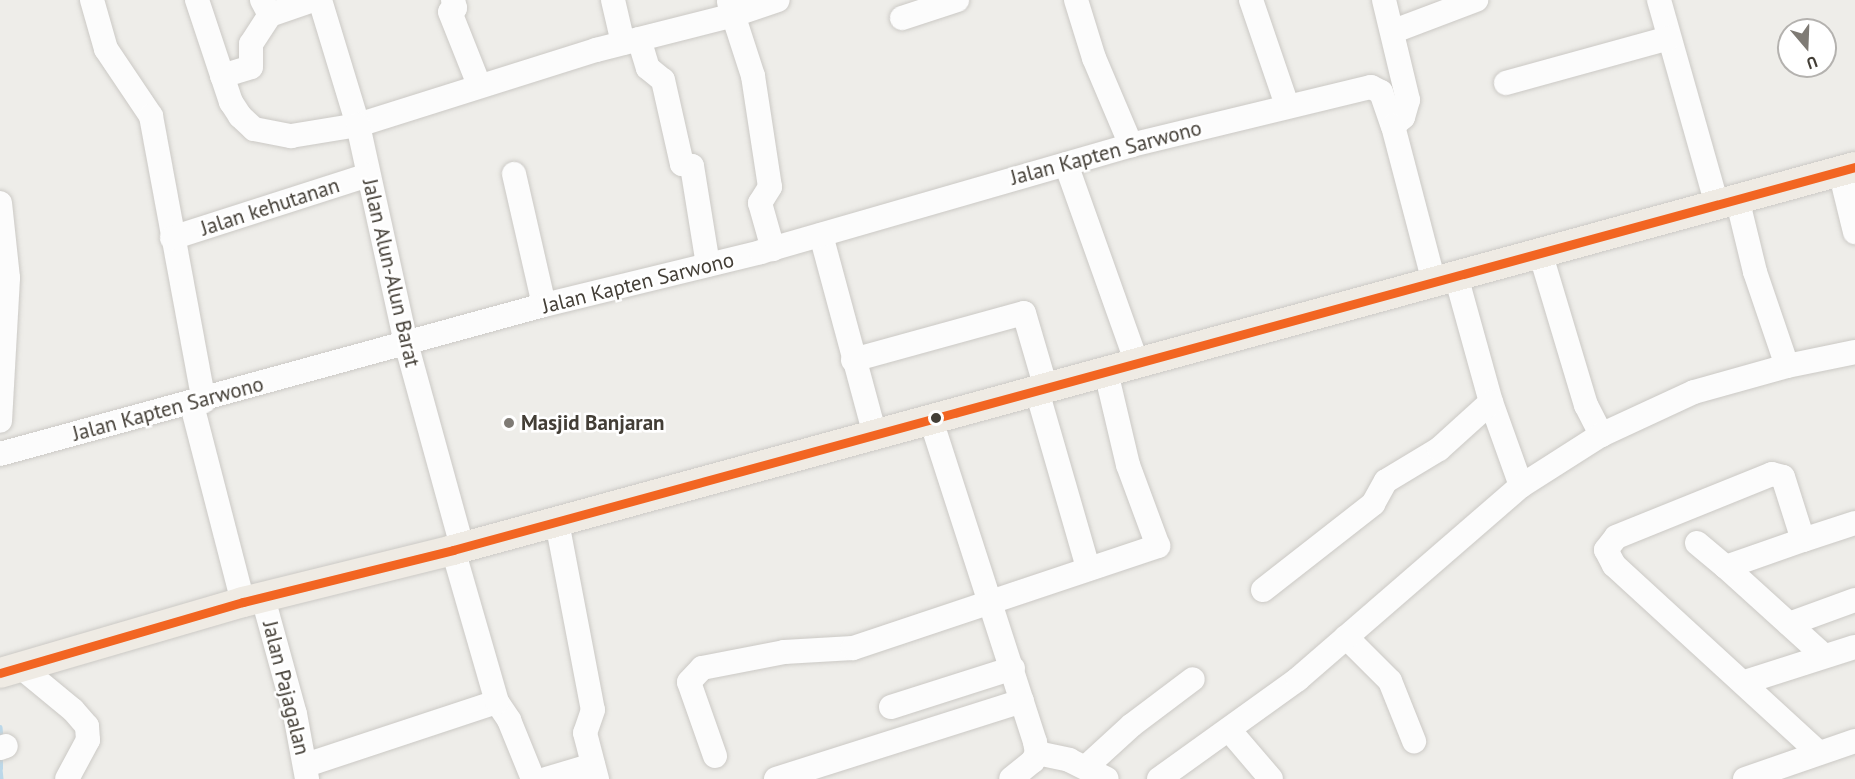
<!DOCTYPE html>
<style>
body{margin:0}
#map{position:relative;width:1855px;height:779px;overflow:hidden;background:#eeede9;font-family:"PT Sans",sans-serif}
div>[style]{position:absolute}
.stream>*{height:4.5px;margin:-2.25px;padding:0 2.25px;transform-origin:2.25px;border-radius:2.25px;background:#bcd8e9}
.roads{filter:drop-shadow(0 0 2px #cbc9c5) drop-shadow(0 0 2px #cbc9c5)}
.minor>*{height:24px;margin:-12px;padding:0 12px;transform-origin:12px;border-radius:12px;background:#fcfcfc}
.major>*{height:30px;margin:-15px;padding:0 15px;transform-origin:15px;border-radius:15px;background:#efebe4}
.bus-1>*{height:9px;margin:-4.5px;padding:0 4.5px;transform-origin:4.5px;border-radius:4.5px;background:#f26522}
.dots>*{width:16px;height:16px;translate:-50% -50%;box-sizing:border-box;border:3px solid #fff;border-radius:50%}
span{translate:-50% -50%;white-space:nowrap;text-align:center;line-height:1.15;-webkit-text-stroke:5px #fff;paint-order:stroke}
.street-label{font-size:21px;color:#433e36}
.poi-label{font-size:21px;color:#433e36;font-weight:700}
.left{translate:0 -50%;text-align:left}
.north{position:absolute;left:1777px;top:18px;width:60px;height:60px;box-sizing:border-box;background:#fff;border:2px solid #b4b2af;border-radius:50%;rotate:161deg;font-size:16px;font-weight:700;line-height:24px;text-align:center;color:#433e36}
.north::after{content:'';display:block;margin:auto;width:21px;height:27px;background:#7f7b75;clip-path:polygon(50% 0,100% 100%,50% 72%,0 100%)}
</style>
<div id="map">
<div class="stream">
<i style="left:0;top:727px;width:12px;rotate:85deg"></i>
<i style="left:0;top:768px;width:12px;rotate:-90deg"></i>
<i style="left:0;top:769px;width:10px;rotate:84deg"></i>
</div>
<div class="roads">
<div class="minor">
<i style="left:92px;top:0;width:51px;rotate:74.1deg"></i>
<i style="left:106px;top:49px;width:81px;rotate:56.1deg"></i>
<i style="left:151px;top:116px;width:290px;rotate:79.5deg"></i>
<i style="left:197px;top:0;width:108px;rotate:71.6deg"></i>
<i style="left:231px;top:102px;width:17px;rotate:57deg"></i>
<i style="left:240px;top:116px;width:19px;rotate:43deg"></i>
<i style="left:254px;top:129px;width:38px;rotate:11deg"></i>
<i style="left:291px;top:136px;width:68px;rotate:-9.3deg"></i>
<i style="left:358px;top:125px;width:250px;rotate:-17.5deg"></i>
<i style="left:596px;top:50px;width:142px;rotate:-14.2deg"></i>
<i style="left:734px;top:15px;width:46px;rotate:-18.8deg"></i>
<i style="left:262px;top:0;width:17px;rotate:62deg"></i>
<i style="left:270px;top:15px;width:46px;rotate:-19.2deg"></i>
<i style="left:320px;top:0;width:131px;rotate:73.1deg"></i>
<i style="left:358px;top:125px;width:223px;rotate:77.6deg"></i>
<i style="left:406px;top:343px;width:211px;rotate:74.6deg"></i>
<i style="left:453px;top:0;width:8px;rotate:76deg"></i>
<i style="left:455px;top:8px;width:6px;rotate:141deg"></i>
<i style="left:450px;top:12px;width:79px;rotate:68.3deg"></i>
<i style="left:613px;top:0;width:44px;rotate:76.9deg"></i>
<i style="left:1076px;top:0;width:61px;rotate:72.8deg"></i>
<i style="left:1094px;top:58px;width:95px;rotate:67deg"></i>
<i style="left:1251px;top:0;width:111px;rotate:71.1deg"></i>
<i style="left:1384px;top:0;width:103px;rotate:76.5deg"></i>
<i style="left:1408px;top:100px;width:18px;rotate:106deg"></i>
<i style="left:1403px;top:117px;width:13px;rotate:138deg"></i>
<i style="left:1659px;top:0;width:210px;rotate:74.2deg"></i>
<i style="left:729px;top:2px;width:78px;rotate:72deg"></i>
<i style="left:753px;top:76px;width:112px;rotate:81.3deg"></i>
<i style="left:770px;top:187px;width:19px;rotate:122deg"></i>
<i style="left:760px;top:203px;width:48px;rotate:74.2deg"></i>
<i style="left:902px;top:18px;width:58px;rotate:-18.1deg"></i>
<i style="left:1394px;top:31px;width:88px;rotate:-20.7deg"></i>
<i style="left:639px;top:39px;width:30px;rotate:73deg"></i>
<i style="left:648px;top:68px;width:19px;rotate:39deg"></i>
<i style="left:663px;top:80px;width:86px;rotate:77.3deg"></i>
<i style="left:682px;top:164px;width:10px;rotate:11deg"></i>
<i style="left:692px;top:166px;width:100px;rotate:80.8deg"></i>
<i style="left:222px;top:76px;width:30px;rotate:-17deg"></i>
<i style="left:251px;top:67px;width:23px;rotate:-90deg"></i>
<i style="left:251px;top:44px;width:35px;rotate:-57deg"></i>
<i style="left:1506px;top:83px;width:169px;rotate:-15.4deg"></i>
<i style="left:1066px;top:164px;width:211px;rotate:70.4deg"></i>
<i style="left:1840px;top:171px;width:63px;rotate:76.2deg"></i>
<i style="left:514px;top:174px;width:134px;rotate:77.1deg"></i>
<i style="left:1737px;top:198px;width:76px;rotate:76.3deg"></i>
<i style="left:1755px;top:272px;width:99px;rotate:71.2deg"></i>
<i style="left:0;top:203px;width:75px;rotate:83.9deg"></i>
<i style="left:8px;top:278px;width:143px;rotate:93.2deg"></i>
<i style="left:821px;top:235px;width:207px;rotate:74.9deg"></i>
<i style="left:172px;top:238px;width:206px;rotate:-17.8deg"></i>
<i style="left:1540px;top:252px;width:160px;rotate:73.3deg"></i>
<i style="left:1586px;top:405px;width:34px;rotate:63deg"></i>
<i style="left:1456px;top:276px;width:131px;rotate:74.5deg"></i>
<i style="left:1491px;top:402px;width:89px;rotate:70.3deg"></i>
<i style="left:853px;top:360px;width:177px;rotate:-15.4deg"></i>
<i style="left:1024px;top:313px;width:78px;rotate:73.7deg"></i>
<i style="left:1037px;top:391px;width:184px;rotate:73.9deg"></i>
<i style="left:192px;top:405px;width:203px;rotate:75.5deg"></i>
<i style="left:931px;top:420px;width:338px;rotate:72.1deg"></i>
<i style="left:1035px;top:742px;width:11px;rotate:80deg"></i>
<i style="left:1037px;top:753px;width:9px;rotate:117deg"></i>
<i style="left:1033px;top:761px;width:28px;rotate:141deg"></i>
<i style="left:0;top:454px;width:564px;rotate:-15.32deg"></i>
<i style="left:544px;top:305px;width:223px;rotate:-13.7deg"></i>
<i style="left:761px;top:252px;width:385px;rotate:-16.1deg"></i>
<i style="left:1131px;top:145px;width:247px;rotate:-13.6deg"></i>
<i style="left:1371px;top:87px;width:11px;rotate:27deg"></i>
<i style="left:1381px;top:92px;width:36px;rotate:71deg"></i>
<i style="left:1393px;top:126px;width:161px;rotate:75.3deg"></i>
<i style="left:557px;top:522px;width:191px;rotate:79.2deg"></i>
<i style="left:593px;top:710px;width:24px;rotate:109deg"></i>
<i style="left:585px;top:733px;width:48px;rotate:75.4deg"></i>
<i style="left:1803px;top:540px;width:82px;rotate:160.7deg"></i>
<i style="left:1726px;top:567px;width:132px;rotate:42.2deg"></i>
<i style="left:1697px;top:543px;width:38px;rotate:40deg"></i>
<i style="left:1263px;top:590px;width:140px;rotate:-38deg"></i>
<i style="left:1373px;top:504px;width:26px;rotate:-61deg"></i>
<i style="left:1386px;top:481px;width:62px;rotate:-31.1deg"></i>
<i style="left:1439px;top:449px;width:70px;rotate:-42.1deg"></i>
<i style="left:263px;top:598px;width:120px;rotate:74.6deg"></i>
<i style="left:295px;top:714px;width:66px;rotate:79.5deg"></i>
<i style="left:1789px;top:624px;width:70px;rotate:-20deg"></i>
<i style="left:1346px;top:637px;width:62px;rotate:45deg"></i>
<i style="left:1390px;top:681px;width:65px;rotate:68.2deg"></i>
<i style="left:22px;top:668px;width:66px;rotate:39.5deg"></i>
<i style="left:73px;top:710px;width:21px;rotate:49deg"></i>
<i style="left:87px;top:726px;width:14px;rotate:86deg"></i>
<i style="left:88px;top:740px;width:44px;rotate:118.3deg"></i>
<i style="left:1745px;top:682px;width:115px;rotate:-17.7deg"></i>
<i style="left:497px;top:702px;width:22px;rotate:56deg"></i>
<i style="left:509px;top:720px;width:64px;rotate:67.9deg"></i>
<i style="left:891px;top:707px;width:128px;rotate:-17.7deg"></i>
<i style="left:1230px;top:731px;width:63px;rotate:49.5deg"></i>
<i style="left:0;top:748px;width:6px;rotate:-18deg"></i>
<i style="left:1037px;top:753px;width:33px;rotate:12deg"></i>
<i style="left:1069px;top:760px;width:42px;rotate:26.6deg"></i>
<i style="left:1819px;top:753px;width:278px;rotate:-137.5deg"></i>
<i style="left:1614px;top:565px;width:17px;rotate:-118deg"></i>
<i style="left:1606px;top:550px;width:16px;rotate:-52deg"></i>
<i style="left:1616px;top:537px;width:168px;rotate:-22deg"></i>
<i style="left:1772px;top:474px;width:11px;rotate:15deg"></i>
<i style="left:1783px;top:477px;width:66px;rotate:72.4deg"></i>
<i style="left:1803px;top:540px;width:55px;rotate:-18.1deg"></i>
<i style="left:715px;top:756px;width:78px;rotate:-109.4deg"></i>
<i style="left:689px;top:682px;width:19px;rotate:-47deg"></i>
<i style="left:702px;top:668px;width:84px;rotate:-11deg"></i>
<i style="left:784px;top:652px;width:69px;rotate:-3.3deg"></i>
<i style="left:853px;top:648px;width:322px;rotate:-18.5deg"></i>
<i style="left:1158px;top:546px;width:86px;rotate:-110.3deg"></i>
<i style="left:1128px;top:465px;width:96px;rotate:-103.3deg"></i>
<i style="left:306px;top:765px;width:201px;rotate:-18.3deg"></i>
<i style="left:497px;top:702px;width:158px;rotate:-106.1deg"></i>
<i style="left:1086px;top:767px;width:62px;rotate:-42.4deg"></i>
<i style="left:1132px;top:725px;width:76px;rotate:-37deg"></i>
<i style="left:546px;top:779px;width:49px;rotate:-16.6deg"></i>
<i style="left:776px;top:779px;width:258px;rotate:-17.6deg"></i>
<i style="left:1159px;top:779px;width:171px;rotate:-35.7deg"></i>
<i style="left:1298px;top:679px;width:295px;rotate:-40.9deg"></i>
<i style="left:1521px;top:486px;width:95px;rotate:-32.5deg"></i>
<i style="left:1601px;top:435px;width:102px;rotate:-24.8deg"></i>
<i style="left:1694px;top:392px;width:97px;rotate:-15.6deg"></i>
<i style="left:1787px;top:366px;width:69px;rotate:-11.6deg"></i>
<i style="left:1745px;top:779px;width:116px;rotate:-19.1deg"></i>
</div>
<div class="major">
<i style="left:0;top:673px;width:253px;rotate:-16.3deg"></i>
<i style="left:243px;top:602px;width:216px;rotate:-13.9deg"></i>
<i style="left:453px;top:550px;width:1453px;rotate:-15.28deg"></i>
</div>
</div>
<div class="bus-1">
<i style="left:0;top:673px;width:253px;rotate:-16.3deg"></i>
<i style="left:243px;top:602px;width:216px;rotate:-13.9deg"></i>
<i style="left:453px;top:550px;width:1453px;rotate:-15.28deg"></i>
</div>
<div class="dots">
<i style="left:936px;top:418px;background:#433e36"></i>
<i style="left:509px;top:423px;background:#7f7b75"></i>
</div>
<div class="street-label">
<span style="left:1106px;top:153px;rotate:-15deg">Jalan Kapten Sarwono</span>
<span style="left:270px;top:207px;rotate:-18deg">Jalan kehutanan</span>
<span style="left:391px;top:273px;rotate:77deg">Jalan Alun-Alun Barat</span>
<span style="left:638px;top:283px;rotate:-14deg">Jalan Kapten Sarwono</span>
<span style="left:168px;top:409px;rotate:-15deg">Jalan Kapten Sarwono</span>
<span style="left:286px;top:688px;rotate:76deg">Jalan Pajagalan</span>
</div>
<div class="poi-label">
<span class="left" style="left:521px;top:423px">Masjid Banjaran</span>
</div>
<div class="north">U</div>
</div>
